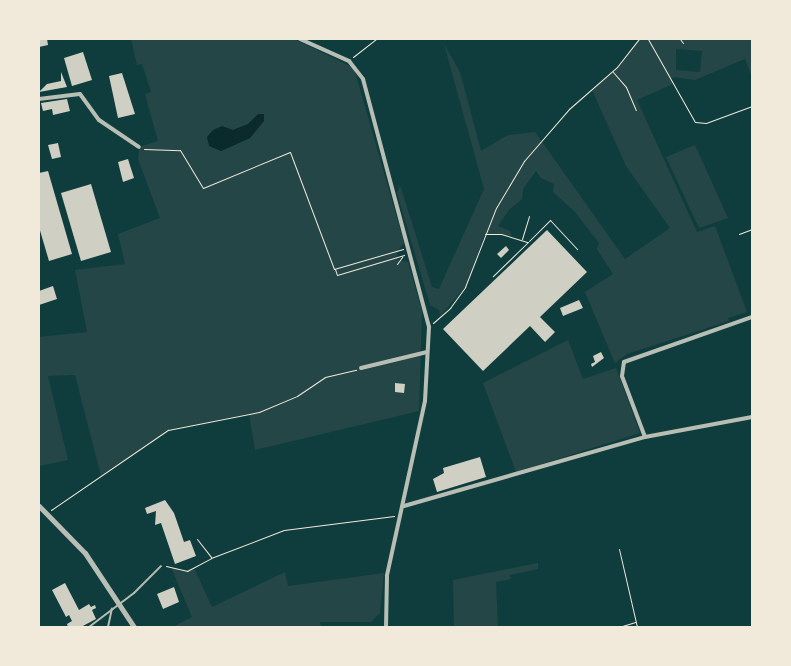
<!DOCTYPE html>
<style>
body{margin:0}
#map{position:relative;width:791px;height:666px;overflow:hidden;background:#0f3d3e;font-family:"Open Sans",sans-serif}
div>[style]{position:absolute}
.green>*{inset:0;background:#244646}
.water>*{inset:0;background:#0a2a2b}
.building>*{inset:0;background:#cfcfc3}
.path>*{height:1px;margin:-0.5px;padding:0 0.5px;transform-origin:0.5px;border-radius:0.5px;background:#f1e9da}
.service>*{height:2px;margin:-1px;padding:0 1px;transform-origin:1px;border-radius:1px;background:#b8beb3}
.minor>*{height:4px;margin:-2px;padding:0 2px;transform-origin:2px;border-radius:2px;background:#b8beb3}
.tertiary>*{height:5px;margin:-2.5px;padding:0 2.5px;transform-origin:2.5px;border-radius:2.5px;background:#b8beb3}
span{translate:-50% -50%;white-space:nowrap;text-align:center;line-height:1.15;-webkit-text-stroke:4px #f1e9da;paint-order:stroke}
.frame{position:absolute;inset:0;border:40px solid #f1e9da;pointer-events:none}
</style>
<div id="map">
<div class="green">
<i style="clip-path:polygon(evenodd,131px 39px,294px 39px,354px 68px,404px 243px,398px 250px,397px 257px,398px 260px,408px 262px,422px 311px,419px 411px,255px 450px,249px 414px,168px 430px,101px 476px,75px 375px,48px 376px,68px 460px,39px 466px,39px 337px,87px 332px,75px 270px,125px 264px,118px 234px,160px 218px,138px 159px,139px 147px,158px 141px,145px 94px,151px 92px,142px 64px,137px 65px,131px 39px,258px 115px,250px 138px,221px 151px,233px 130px,248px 124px,258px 115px)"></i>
<i style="clip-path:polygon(evenodd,639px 39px,752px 39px,752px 77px,745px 59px,695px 80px,674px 77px,671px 79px,673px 84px,637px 100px,697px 232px,715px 226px,747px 312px,728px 318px,729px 321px,627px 354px,615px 363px,585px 292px,613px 274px,597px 249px,599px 243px,575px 212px,553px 192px,554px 184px,541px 178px,536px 171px,523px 189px,522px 199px,509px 210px,498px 226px,510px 231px,512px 236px,485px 234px,465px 287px,440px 316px,439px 310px,430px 305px,397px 193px,400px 185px,432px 287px,439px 289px,484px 189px,444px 44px,460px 72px,481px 151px,508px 135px,535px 132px,625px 259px,670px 228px,626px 166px,592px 90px,617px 67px,639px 39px,676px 49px,702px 51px,700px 72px,676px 70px,676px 49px)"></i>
<i style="clip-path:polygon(695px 145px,728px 218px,699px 228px,666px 157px)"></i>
<i style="clip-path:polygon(568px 340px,583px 379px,616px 368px,640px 433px,516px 472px,483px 383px)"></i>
<i style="clip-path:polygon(538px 563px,538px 569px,510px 575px,511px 579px,496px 582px,498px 627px,454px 627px,453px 580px)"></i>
<i style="clip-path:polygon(171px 567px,182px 571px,194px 568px,212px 607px,285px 572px,288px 586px,384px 573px,380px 613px,371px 622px,320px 622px,321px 627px,173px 627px,192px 617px)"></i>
</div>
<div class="water">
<i style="clip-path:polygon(258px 114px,264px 114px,264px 121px,250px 138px,221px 151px,209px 146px,207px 137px,213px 130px,222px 126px,233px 130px,248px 124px)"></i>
</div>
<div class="building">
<i style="clip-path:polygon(39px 39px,47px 39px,48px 45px,39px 47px)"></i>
<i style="clip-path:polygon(83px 52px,92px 80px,72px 86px,64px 58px)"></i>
<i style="clip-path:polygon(61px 72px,67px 87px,39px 92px,47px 84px,61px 81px)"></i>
<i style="clip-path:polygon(122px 73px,135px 114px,118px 118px,109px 76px)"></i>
<i style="clip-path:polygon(67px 99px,70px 111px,53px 115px,52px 109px,43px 111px,41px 103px)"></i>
<i style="clip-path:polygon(58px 143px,61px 157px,52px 159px,48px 145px)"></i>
<i style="clip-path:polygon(128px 159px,134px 178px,123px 182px,118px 162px)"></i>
<i style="clip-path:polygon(48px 171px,72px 254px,49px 261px,39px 227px,39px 173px)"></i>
<i style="clip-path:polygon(91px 184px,111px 252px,81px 261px,61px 193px)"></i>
<i style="clip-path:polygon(547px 230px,587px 272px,540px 317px,555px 332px,545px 342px,530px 326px,483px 371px,443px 329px)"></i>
<i style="clip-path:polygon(506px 246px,509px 250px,501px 258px,497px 254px)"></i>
<i style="clip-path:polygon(53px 286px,57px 299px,39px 305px,39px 291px)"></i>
<i style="clip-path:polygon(579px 300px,583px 308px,563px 316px,560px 308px)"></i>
<i style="clip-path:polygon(601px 352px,604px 358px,592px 367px,591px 364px,595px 362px,593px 356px)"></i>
<i style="clip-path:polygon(395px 383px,405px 384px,404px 393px,395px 392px)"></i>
<i style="clip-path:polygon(480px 457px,486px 477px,437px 492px,433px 479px,444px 473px,443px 468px)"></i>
<i style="clip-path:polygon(165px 500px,174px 513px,184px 542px,190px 540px,196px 556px,175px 564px,161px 523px,155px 525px,156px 511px,147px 514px,145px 508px)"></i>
<i style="clip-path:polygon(65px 583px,79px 610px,89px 604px,91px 607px,95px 605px,96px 608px,92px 610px,96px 619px,81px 627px,68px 627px,67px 624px,72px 621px,69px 615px,66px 617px,52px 590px)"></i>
<i style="clip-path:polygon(174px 587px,179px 602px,163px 609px,157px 594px)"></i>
</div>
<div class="path">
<i style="left:648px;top:39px;width:95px;rotate:60.5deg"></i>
<i style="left:695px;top:122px;width:11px;rotate:5deg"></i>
<i style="left:706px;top:123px;width:49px;rotate:-20.3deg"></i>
<i style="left:680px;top:39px;width:5px;rotate:53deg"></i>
<i style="left:353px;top:57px;width:29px;rotate:-38deg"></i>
<i style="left:613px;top:72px;width:20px;rotate:49deg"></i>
<i style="left:626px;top:87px;width:25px;rotate:67deg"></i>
<i style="left:144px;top:149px;width:36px;rotate:2deg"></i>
<i style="left:180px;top:150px;width:44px;rotate:58.8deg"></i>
<i style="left:203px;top:188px;width:94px;rotate:-22.5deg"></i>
<i style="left:290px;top:152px;width:125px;rotate:69.4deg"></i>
<i style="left:334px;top:269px;width:72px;rotate:-16.2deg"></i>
<i style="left:485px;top:234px;width:16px"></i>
<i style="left:501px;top:234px;width:28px;rotate:17deg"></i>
<i style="left:528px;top:242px;width:49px;rotate:135.8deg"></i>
<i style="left:739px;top:234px;width:14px;rotate:-21deg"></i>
<i style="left:522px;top:239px;width:24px;rotate:-73deg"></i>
<i style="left:529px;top:241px;width:30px;rotate:-45deg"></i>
<i style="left:550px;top:220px;width:40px;rotate:47deg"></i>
<i style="left:397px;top:264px;width:9px;rotate:-54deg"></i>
<i style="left:335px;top:269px;width:6px;rotate:72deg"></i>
<i style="left:337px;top:275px;width:70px;rotate:-16.6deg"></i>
<i style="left:433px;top:323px;width:23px;rotate:-41deg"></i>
<i style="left:450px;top:308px;width:26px;rotate:-54deg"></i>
<i style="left:465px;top:287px;width:85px;rotate:-68.6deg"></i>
<i style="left:496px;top:208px;width:55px;rotate:-59.2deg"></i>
<i style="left:524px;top:161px;width:69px;rotate:-49.1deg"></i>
<i style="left:569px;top:109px;width:64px;rotate:-41.2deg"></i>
<i style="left:617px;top:67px;width:36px;rotate:-52deg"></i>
<i style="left:51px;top:510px;width:142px;rotate:-34.4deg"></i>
<i style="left:168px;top:430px;width:93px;rotate:-11.2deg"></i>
<i style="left:259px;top:412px;width:41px;rotate:-22.8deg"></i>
<i style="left:297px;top:396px;width:34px;rotate:-34deg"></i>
<i style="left:325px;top:377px;width:32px;rotate:-13deg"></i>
<i style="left:197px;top:539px;width:23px;rotate:52deg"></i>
<i style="left:619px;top:549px;width:80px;rotate:77deg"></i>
<i style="left:166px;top:566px;width:22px;rotate:13deg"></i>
<i style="left:187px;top:571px;width:27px;rotate:-28deg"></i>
<i style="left:211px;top:558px;width:78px;rotate:-21deg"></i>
<i style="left:284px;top:530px;width:111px;rotate:-7.3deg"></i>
<i style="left:619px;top:627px;width:17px;rotate:-17deg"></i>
</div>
<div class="service">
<i style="left:89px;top:627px;width:56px;rotate:-37.1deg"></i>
<i style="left:134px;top:593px;width:38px;rotate:-45deg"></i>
<i style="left:108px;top:627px;width:19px;rotate:-78deg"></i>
</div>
<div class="minor">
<i style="left:300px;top:39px;width:54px;rotate:24.2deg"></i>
<i style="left:349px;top:61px;width:23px;rotate:52deg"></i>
<i style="left:363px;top:79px;width:257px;rotate:75.1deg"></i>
<i style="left:429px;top:327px;width:74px;rotate:93.1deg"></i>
<i style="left:425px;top:401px;width:179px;rotate:102.3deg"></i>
<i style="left:387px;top:576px;width:51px;rotate:91.1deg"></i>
<i style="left:39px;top:99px;width:41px;rotate:-7deg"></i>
<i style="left:80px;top:94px;width:32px;rotate:54deg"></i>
<i style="left:99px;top:120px;width:48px;rotate:34deg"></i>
<i style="left:361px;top:368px;width:68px;rotate:-13.6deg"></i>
<i style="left:645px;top:437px;width:65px;rotate:-110.7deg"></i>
<i style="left:622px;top:376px;width:14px;rotate:-82deg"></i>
<i style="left:624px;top:362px;width:136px;rotate:-19.4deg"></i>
<i style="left:404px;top:506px;width:251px;rotate:-16deg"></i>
<i style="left:645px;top:437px;width:109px;rotate:-10.6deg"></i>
</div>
<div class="tertiary">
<i style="left:39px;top:506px;width:66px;rotate:45.6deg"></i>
<i style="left:85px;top:553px;width:89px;rotate:56.5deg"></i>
</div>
<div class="frame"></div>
</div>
